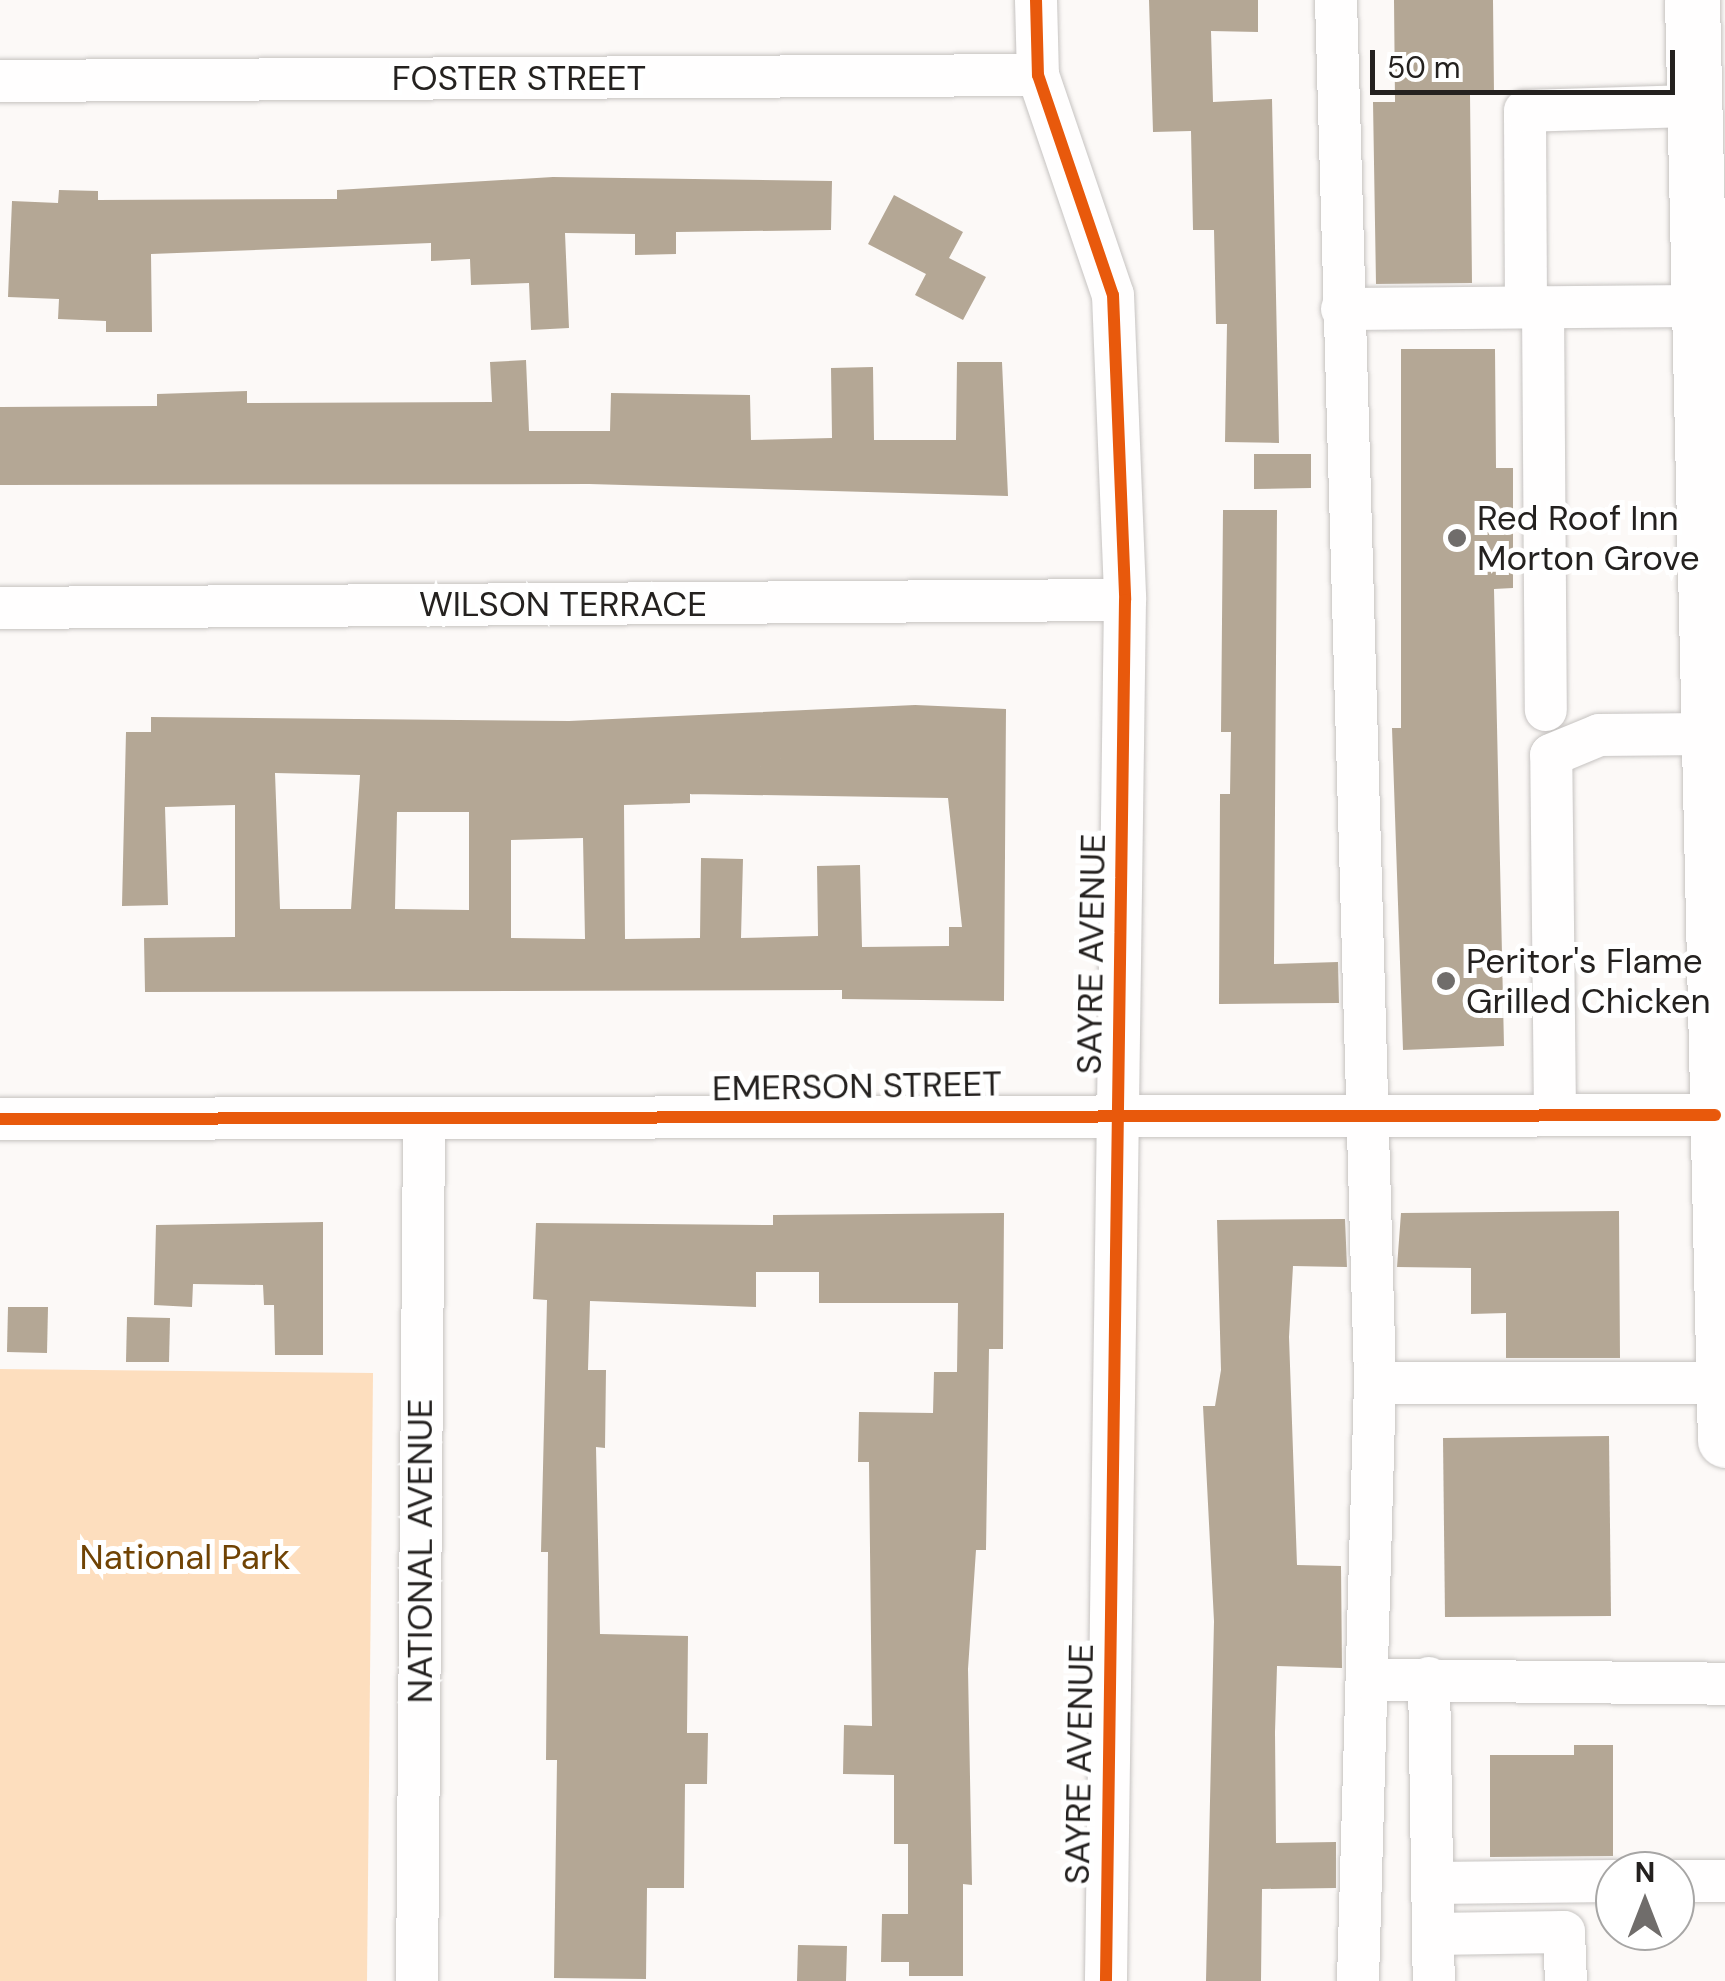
<!DOCTYPE html>
<style>
body{margin:0}
#map{position:relative;width:1725px;height:1981px;overflow:hidden;background:#fcf9f7;font-family:"DM Sans",sans-serif}
div>[style]{position:absolute}
.green>*{inset:0;background:#fddebe}
.building>*{inset:0;background:#b4a795}
.roads{filter:drop-shadow(0 0 2px #c6c3c1) drop-shadow(0 0 2px #c6c3c1)}
.minor>*{height:42px;margin:-21px;padding:0 21px;transform-origin:21px;border-radius:21px;background:#fffefe}
.major>*{height:55px;margin:-27.5px;padding:0 27.5px;transform-origin:27.5px;border-radius:27.5px;background:#fffefe}
.cycleway>*{height:12px;margin:-6px;padding:0 6px;transform-origin:6px;border-radius:6px;background:#e8590c}
.dots>*{width:28px;height:28px;translate:-50% -50%;box-sizing:border-box;border:5px solid #fff;border-radius:50%}
span{translate:-50% -50%;white-space:nowrap;text-align:center;line-height:1.15;-webkit-text-stroke:10px #fff;paint-order:stroke}
.street-label{font-size:35px;color:#24211f}
.poi-label{font-size:35px;color:#24211f}
.left{translate:0 -50%;text-align:left}
.park-label{font-size:35px;color:#704304}
.north{position:absolute;left:1595px;top:1851px;width:100px;height:100px;box-sizing:border-box;background:#fff;border:2px solid #a7a6a5;border-radius:50%;rotate:0deg;font-size:28px;font-weight:700;line-height:40px;text-align:center;color:#24211f}
.north::after{content:'';display:block;margin:auto;width:35px;height:45px;background:#706d6b;clip-path:polygon(50% 0,100% 100%,50% 72%,0 100%)}
.scale{position:absolute;left:1370px;top:50px;width:305px;height:45px;box-sizing:border-box;border:5px solid #24211f;border-top:0;padding-left:12px;font-size:30px;line-height:35px;white-space:nowrap;color:#24211f;-webkit-text-stroke:8px #fff;paint-order:stroke}
</style>
<div id="map">
<div class="green">
<i style="clip-path:polygon(0 1369px,373px 1373px,367px 1981px,0 1981px)"></i>
</div>
<div class="building">
<i style="clip-path:polygon(1149px 0,1258px 0,1258px 32px,1211px 31px,1213px 102px,1272px 99px,1279px 443px,1225px 442px,1227px 324px,1216px 324px,1214px 230px,1193px 230px,1191px 131px,1153px 132px)"></i>
<i style="clip-path:polygon(1394px 0,1493px 0,1494px 94px,1470px 94px,1472px 283px,1376px 284px,1373px 102px,1395px 102px)"></i>
<i style="clip-path:polygon(553px 177px,832px 181px,831px 230px,676px 232px,676px 254px,635px 255px,635px 234px,565px 233px,569px 328px,531px 330px,529px 283px,471px 285px,470px 259px,431px 261px,431px 243px,151px 254px,152px 332px,106px 332px,106px 321px,58px 319px,59px 299px,8px 297px,12px 201px,58px 203px,59px 190px,98px 191px,98px 200px,337px 199px,337px 190px)"></i>
<i style="clip-path:polygon(894px 195px,963px 232px,949px 258px,986px 277px,963px 320px,915px 295px,926px 274px,868px 244px)"></i>
<i style="clip-path:polygon(1401px 349px,1495px 349px,1496px 468px,1513px 468px,1513px 588px,1494px 589px,1504px 1046px,1403px 1050px,1392px 728px,1401px 728px)"></i>
<i style="clip-path:polygon(526px 360px,529px 431px,610px 431px,611px 393px,750px 395px,751px 440px,832px 438px,831px 368px,873px 367px,874px 440px,956px 440px,957px 362px,1002px 362px,1008px 496px,589px 484px,0 485px,0 407px,157px 406px,157px 394px,247px 391px,247px 403px,492px 402px,490px 362px)"></i>
<i style="clip-path:polygon(1254px 454px,1311px 454px,1311px 488px,1254px 489px)"></i>
<i style="clip-path:polygon(1223px 510px,1277px 510px,1274px 964px,1338px 962px,1339px 1003px,1219px 1004px,1220px 794px,1230px 794px,1231px 732px,1221px 732px)"></i>
<i style="clip-path:polygon(evenodd,915px 705px,1006px 709px,1004px 1001px,842px 999px,842px 990px,145px 992px,144px 938px,235px 937px,235px 805px,165px 807px,168px 905px,122px 906px,126px 732px,151px 732px,151px 717px,569px 721px,915px 705px,275px 773px,360px 775px,351px 909px,280px 909px,275px 773px,915px 705px,690px 794px,948px 798px,962px 927px,949px 927px,949px 946px,862px 947px,860px 865px,817px 866px,818px 936px,741px 938px,743px 859px,701px 858px,700px 938px,625px 939px,624px 805px,690px 803px,690px 794px,915px 705px,397px 812px,469px 812px,469px 910px,395px 909px,397px 812px,915px 705px,583px 838px,585px 939px,511px 938px,511px 840px,583px 838px)"></i>
<i style="clip-path:polygon(1619px 1211px,1620px 1358px,1506px 1358px,1506px 1313px,1471px 1314px,1471px 1268px,1397px 1267px,1401px 1213px)"></i>
<i style="clip-path:polygon(1004px 1213px,1003px 1349px,989px 1349px,986px 1550px,976px 1550px,968px 1669px,972px 1885px,963px 1884px,963px 1976px,909px 1976px,909px 1962px,881px 1962px,882px 1914px,908px 1914px,908px 1844px,894px 1844px,894px 1775px,843px 1774px,844px 1725px,872px 1726px,869px 1462px,858px 1462px,859px 1412px,933px 1413px,934px 1372px,957px 1372px,958px 1303px,819px 1303px,819px 1272px,756px 1272px,756px 1307px,590px 1301px,588px 1370px,606px 1370px,605px 1448px,596px 1447px,600px 1634px,688px 1636px,687px 1733px,708px 1733px,707px 1784px,685px 1784px,684px 1888px,647px 1888px,646px 1979px,554px 1978px,557px 1760px,546px 1760px,548px 1552px,541px 1552px,547px 1300px,533px 1299px,536px 1223px,773px 1225px,773px 1215px)"></i>
<i style="clip-path:polygon(1345px 1219px,1347px 1267px,1293px 1266px,1289px 1337px,1297px 1565px,1341px 1566px,1342px 1668px,1277px 1666px,1275px 1732px,1276px 1843px,1336px 1842px,1336px 1888px,1262px 1889px,1261px 1981px,1206px 1981px,1214px 1621px,1203px 1406px,1215px 1406px,1221px 1370px,1217px 1220px)"></i>
<i style="clip-path:polygon(323px 1222px,323px 1355px,275px 1355px,274px 1305px,264px 1305px,263px 1285px,193px 1284px,192px 1307px,154px 1305px,156px 1225px)"></i>
<i style="clip-path:polygon(8px 1307px,48px 1307px,47px 1353px,7px 1352px)"></i>
<i style="clip-path:polygon(127px 1317px,170px 1318px,169px 1362px,126px 1362px)"></i>
<i style="clip-path:polygon(1609px 1436px,1611px 1616px,1445px 1617px,1443px 1438px)"></i>
<i style="clip-path:polygon(1574px 1745px,1613px 1745px,1613px 1856px,1490px 1857px,1490px 1755px,1574px 1755px)"></i>
<i style="clip-path:polygon(798px 1945px,847px 1946px,846px 1981px,797px 1981px)"></i>
</div>
<div class="roads">
<div class="minor">
<i style="left:1036px;top:0;width:75px;rotate:88.5deg"></i>
<i style="left:1038px;top:75px;width:232px;rotate:71.2deg"></i>
<i style="left:1113px;top:295px;width:305px;rotate:87.7deg"></i>
<i style="left:1125px;top:600px;width:1381px;rotate:90.79deg"></i>
<i style="left:1336px;top:0;width:1384px;rotate:88.38deg"></i>
<i style="left:1375px;top:1383px;width:598px;rotate:91.63deg"></i>
<i style="left:0;top:81px;width:1038px;rotate:-0.33deg"></i>
<i style="left:1526px;top:307px;width:196px;rotate:-90.3deg"></i>
<i style="left:1525px;top:111px;width:169px;rotate:-1.7deg"></i>
<i style="left:1543px;top:307px;width:403px;rotate:89.6deg"></i>
<i style="left:1342px;top:309px;width:356px;rotate:-0.5deg"></i>
<i style="left:0;top:608px;width:1125px;rotate:-0.41deg"></i>
<i style="left:1555px;top:1115px;width:360px;rotate:-90.6deg"></i>
<i style="left:1551px;top:755px;width:52px;rotate:-22.6deg"></i>
<i style="left:1599px;top:735px;width:108px;rotate:-0.5deg"></i>
<i style="left:0;top:1119px;width:1715px;rotate:-0.13deg"></i>
<i style="left:1375px;top:1383px;width:348px"></i>
<i style="left:1429px;top:1678px;width:303px;rotate:89.1deg"></i>
<i style="left:1372px;top:1680px;width:353px;rotate:0.6deg"></i>
<i style="left:1675px;top:1881px;width:50px"></i>
<i style="left:1432px;top:1883px;width:183px;rotate:-0.6deg"></i>
<i style="left:1433px;top:1934px;width:131px;rotate:-0.9deg"></i>
<i style="left:1564px;top:1932px;width:49px;rotate:87.7deg"></i>
<i style="left:417px;top:1981px;width:861px;rotate:-89.53deg"></i>
</div>
<div class="major">
<i style="left:1692px;top:0;width:1440px;rotate:88.69deg"></i>
</div>
</div>
<div class="cycleway">
<i style="left:1036px;top:0;width:75px;rotate:88.5deg"></i>
<i style="left:1038px;top:75px;width:232px;rotate:71.2deg"></i>
<i style="left:1113px;top:295px;width:305px;rotate:87.7deg"></i>
<i style="left:1125px;top:600px;width:1381px;rotate:90.79deg"></i>
<i style="left:0;top:1119px;width:1715px;rotate:-0.13deg"></i>
</div>
<div class="dots">
<i style="left:1457px;top:538px;background:#706d6b"></i>
<i style="left:1446px;top:981px;background:#706d6b"></i>
</div>
<div class="street-label">
<span style="left:519px;top:78px">FOSTER STREET</span>
<span style="left:563px;top:604px">WILSON TERRACE</span>
<span style="left:1091px;top:954px;rotate:-89deg">SAYRE AVENUE</span>
<span style="left:857px;top:1086px;rotate:-1deg">EMERSON STREET</span>
<span style="left:420px;top:1551px;rotate:-90deg">NATIONAL AVENUE</span>
<span style="left:1079px;top:1764px;rotate:-89deg">SAYRE AVENUE</span>
</div>
<div class="poi-label">
<span class="left" style="left:1477px;top:538px">Red Roof Inn<br>Morton Grove</span>
<span class="left" style="left:1466px;top:981px">Peritor's Flame<br>Grilled Chicken</span>
</div>
<div class="park-label">
<span style="left:185px;top:1557px">National Park</span>
</div>
<div class="north">N</div>
<div class="scale">50 m</div>
</div>
